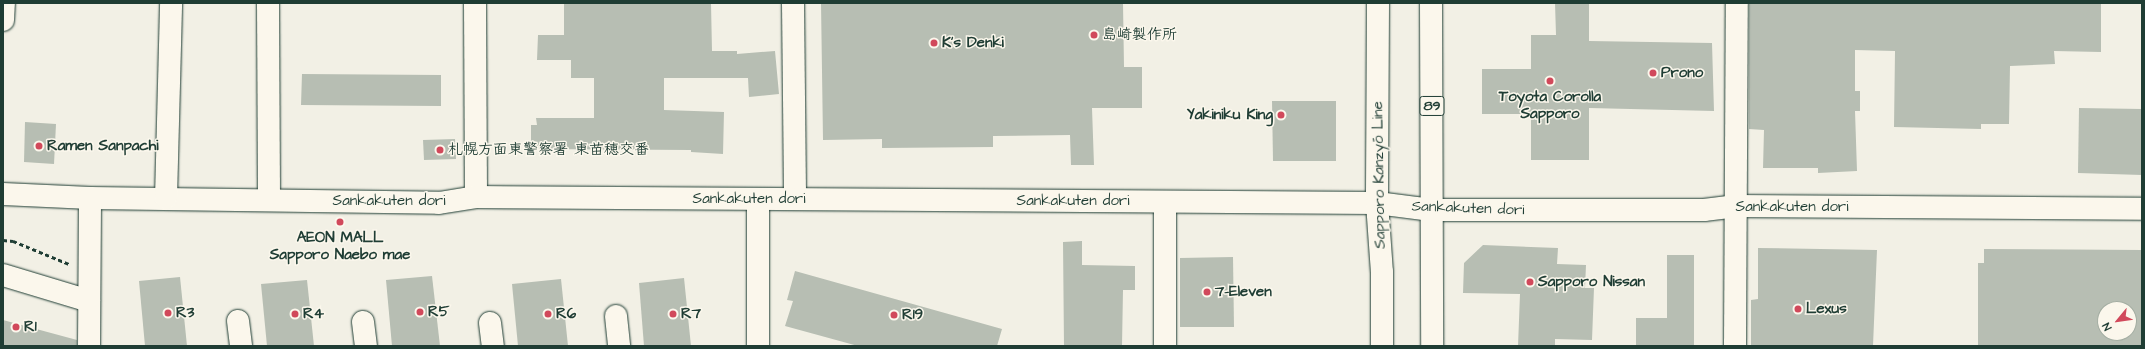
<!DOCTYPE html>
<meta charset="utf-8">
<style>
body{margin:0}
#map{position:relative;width:2145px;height:349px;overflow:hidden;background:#f2f0e5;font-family:"Architects Daughter","Klee One",sans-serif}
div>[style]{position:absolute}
.building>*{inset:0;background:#b7beb3}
.path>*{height:2.5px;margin-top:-1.25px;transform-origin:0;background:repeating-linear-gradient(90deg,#1f3d34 0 4px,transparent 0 7px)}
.roads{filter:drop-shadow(0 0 1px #1f3d34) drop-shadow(0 0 1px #1f3d34)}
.minor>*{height:22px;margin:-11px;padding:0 11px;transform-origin:11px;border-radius:11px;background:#fbf7ec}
.major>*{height:22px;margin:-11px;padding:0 11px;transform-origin:11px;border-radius:11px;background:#fbf7ec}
.dots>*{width:11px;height:11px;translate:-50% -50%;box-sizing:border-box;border:2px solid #fbf7ec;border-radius:50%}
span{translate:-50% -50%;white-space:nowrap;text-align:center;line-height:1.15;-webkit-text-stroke:3px #fbf7ec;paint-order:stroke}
.shield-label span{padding:1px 3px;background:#fbf7ec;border:1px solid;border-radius:3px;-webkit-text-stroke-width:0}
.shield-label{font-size:14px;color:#1f3d34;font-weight:700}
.poi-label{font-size:15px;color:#1f3d34;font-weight:700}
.left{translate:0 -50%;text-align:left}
.right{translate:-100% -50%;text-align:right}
.street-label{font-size:15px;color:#1f3d34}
.frame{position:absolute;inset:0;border:4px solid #1f3d34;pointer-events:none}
.north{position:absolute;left:2097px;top:301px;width:40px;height:40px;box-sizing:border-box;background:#fbf7ec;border:1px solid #a3ada2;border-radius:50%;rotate:241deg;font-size:11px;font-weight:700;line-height:16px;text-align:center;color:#1f3d34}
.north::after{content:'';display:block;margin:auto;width:14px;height:18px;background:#d1495b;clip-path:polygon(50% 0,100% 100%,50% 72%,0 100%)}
</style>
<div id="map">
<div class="building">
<i style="clip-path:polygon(564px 3px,711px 3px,712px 51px,737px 51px,737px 54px,775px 51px,779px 94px,749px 97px,748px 78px,664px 78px,664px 110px,724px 112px,723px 154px,691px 152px,691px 150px,537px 149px,537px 145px,531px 145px,531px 125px,537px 125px,536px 118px,594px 118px,594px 78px,571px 78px,571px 60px,537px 60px,538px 35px,564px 35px)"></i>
<i style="clip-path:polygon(821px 3px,1123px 3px,1124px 67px,1142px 67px,1142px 108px,1092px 108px,1094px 165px,1071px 165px,1070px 135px,993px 136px,993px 147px,882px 148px,882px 139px,823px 140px)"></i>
<i style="clip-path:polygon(1555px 3px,1589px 3px,1589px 41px,1712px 43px,1714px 111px,1589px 108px,1589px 160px,1531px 160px,1531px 114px,1482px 114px,1482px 69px,1531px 69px,1531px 35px,1556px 35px)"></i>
<i style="clip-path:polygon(1749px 3px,2101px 3px,2101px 52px,2054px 51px,2055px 64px,2010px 66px,2009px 124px,1981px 124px,1981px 129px,1894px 127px,1895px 51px,1855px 50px,1855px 91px,1860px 91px,1860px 111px,1855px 111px,1857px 171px,1818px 173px,1818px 168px,1763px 168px,1764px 130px,1749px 129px)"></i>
<i style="clip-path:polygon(302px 74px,441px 75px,441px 106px,301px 105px)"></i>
<i style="clip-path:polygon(1272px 101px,1336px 101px,1336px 161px,1273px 161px)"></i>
<i style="clip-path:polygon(2079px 108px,2142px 109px,2142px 175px,2078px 173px)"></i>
<i style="clip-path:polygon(25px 122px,56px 124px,54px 164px,24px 162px)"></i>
<i style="clip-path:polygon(455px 139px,456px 159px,424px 160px,423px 140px)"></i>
<i style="clip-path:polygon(1082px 241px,1082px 265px,1135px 266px,1135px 290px,1123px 290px,1122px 346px,1064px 346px,1063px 242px)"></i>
<i style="clip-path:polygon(1483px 245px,1558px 248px,1557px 264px,1586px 265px,1585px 288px,1594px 288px,1592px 340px,1555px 339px,1555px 346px,1518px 346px,1520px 294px,1463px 293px,1464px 263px)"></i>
<i style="clip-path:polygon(1758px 248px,1877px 250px,1873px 346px,1751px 346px,1751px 300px,1758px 299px)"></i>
<i style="clip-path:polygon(evenodd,1984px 249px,2142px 250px,2142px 346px,1978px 346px,1978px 263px,1984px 263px,1984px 249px,2105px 309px,2129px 309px,2129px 333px,2105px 333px,2105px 309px)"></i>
<i style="clip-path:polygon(1667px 255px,1694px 255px,1694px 346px,1636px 346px,1636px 318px,1667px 318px)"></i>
<i style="clip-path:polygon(1233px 257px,1234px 327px,1180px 327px,1180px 258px)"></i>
<i style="clip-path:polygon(795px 271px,1002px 329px,997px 346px,858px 346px,785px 326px,793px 301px,787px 300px)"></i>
<i style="clip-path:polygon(432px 276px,440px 346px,392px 346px,386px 280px)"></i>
<i style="clip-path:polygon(180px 277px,187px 346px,145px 346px,139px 281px)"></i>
<i style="clip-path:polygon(684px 278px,691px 346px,644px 346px,639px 283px)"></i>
<i style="clip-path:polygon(561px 279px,568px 346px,518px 346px,512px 284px)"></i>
<i style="clip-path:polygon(307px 280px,314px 346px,267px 346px,261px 284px)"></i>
<i style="clip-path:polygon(3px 320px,77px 340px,77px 346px,3px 346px)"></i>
</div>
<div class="path">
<i style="left:3px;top:240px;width:10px;rotate:6deg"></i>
<i style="left:13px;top:241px;width:61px;rotate:22.3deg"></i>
</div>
<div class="roads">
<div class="minor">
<i style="left:268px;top:3px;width:196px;rotate:89.7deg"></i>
<i style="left:475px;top:3px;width:194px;rotate:89.7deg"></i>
<i style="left:793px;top:3px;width:196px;rotate:89.4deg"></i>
<i style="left:3px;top:20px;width:17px;rotate:-87deg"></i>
<i style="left:3px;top:194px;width:87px;rotate:2.6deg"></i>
<i style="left:90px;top:198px;width:349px;rotate:0.8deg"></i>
<i style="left:439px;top:203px;width:37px;rotate:-9deg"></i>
<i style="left:476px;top:197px;width:901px;rotate:0.38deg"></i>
<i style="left:1377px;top:203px;width:55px;rotate:7.3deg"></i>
<i style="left:1432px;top:210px;width:272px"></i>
<i style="left:1704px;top:210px;width:31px;rotate:-7deg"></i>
<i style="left:1735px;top:206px;width:407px;rotate:0.4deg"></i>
<i style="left:166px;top:198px;width:195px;rotate:-88.5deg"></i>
<i style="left:1165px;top:202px;width:144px;rotate:90deg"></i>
<i style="left:3px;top:275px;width:90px;rotate:16.8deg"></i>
<i style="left:616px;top:316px;width:30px;rotate:84deg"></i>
<i style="left:238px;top:321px;width:25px;rotate:83deg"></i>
<i style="left:363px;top:322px;width:24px;rotate:83deg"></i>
<i style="left:490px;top:323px;width:23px;rotate:83deg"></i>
<i style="left:89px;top:346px;width:148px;rotate:-89.6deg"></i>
<i style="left:758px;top:346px;width:147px;rotate:-90deg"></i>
<i style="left:1735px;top:346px;width:343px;rotate:-89.7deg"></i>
</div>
<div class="major">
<i style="left:1378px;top:3px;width:200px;rotate:90.3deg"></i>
<i style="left:1377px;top:203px;width:69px;rotate:85.9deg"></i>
<i style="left:1382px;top:272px;width:74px;rotate:90deg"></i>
<i style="left:1431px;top:3px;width:343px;rotate:89.8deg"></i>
</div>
</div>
<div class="dots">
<i style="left:1094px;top:35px;background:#d1495b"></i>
<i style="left:934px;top:43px;background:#d1495b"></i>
<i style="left:1653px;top:73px;background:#d1495b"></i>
<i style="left:1550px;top:81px;background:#d1495b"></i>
<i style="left:1281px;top:115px;background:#d1495b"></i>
<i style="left:39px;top:146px;background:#d1495b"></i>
<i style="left:440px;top:150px;background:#d1495b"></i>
<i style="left:340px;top:222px;background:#d1495b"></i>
<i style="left:1530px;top:282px;background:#d1495b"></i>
<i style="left:1207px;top:292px;background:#d1495b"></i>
<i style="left:1798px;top:309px;background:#d1495b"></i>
<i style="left:420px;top:312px;background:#d1495b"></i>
<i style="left:168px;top:313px;background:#d1495b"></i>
<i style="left:295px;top:314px;background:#d1495b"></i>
<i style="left:548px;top:314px;background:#d1495b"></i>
<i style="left:673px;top:314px;background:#d1495b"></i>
<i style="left:894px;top:315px;background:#d1495b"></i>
<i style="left:16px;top:327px;background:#d1495b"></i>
</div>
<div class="shield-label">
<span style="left:1432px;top:106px">89</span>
</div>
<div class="poi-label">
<span class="left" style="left:1102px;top:35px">島崎製作所</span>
<span class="left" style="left:942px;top:43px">K's Denki</span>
<span class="left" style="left:1661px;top:73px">Prono</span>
<span style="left:1550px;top:105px">Toyota Corolla<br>Sapporo</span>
<span class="right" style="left:1273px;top:115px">Yakiniku King</span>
<span class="left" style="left:47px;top:146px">Ramen Sanpachi</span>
<span class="left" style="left:448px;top:150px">札幌方面東警察署 東苗穂交番</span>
<span style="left:340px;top:246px">AEON MALL<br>Sapporo Naebo mae</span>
<span class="left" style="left:1538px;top:282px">Sapporo Nissan</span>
<span class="left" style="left:1215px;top:292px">7-Eleven</span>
<span class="left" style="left:1806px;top:309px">Lexus</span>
<span class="left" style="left:428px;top:312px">R5</span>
<span class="left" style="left:176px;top:313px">R3</span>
<span class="left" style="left:303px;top:314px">R4</span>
<span class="left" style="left:556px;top:314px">R6</span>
<span class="left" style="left:681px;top:314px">R7</span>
<span class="left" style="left:902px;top:315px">R19</span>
<span class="left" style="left:24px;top:327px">R1</span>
</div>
<div class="street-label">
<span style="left:1379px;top:175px;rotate:-91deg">Sapporo Kanzyō Line</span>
<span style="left:749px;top:199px">Sankakuten dori</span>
<span style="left:389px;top:201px">Sankakuten dori</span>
<span style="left:1073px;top:201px">Sankakuten dori</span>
<span style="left:1792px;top:207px">Sankakuten dori</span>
<span style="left:1468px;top:208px;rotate:2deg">Sankakuten dori</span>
</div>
<div class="frame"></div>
<div class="north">N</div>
</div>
